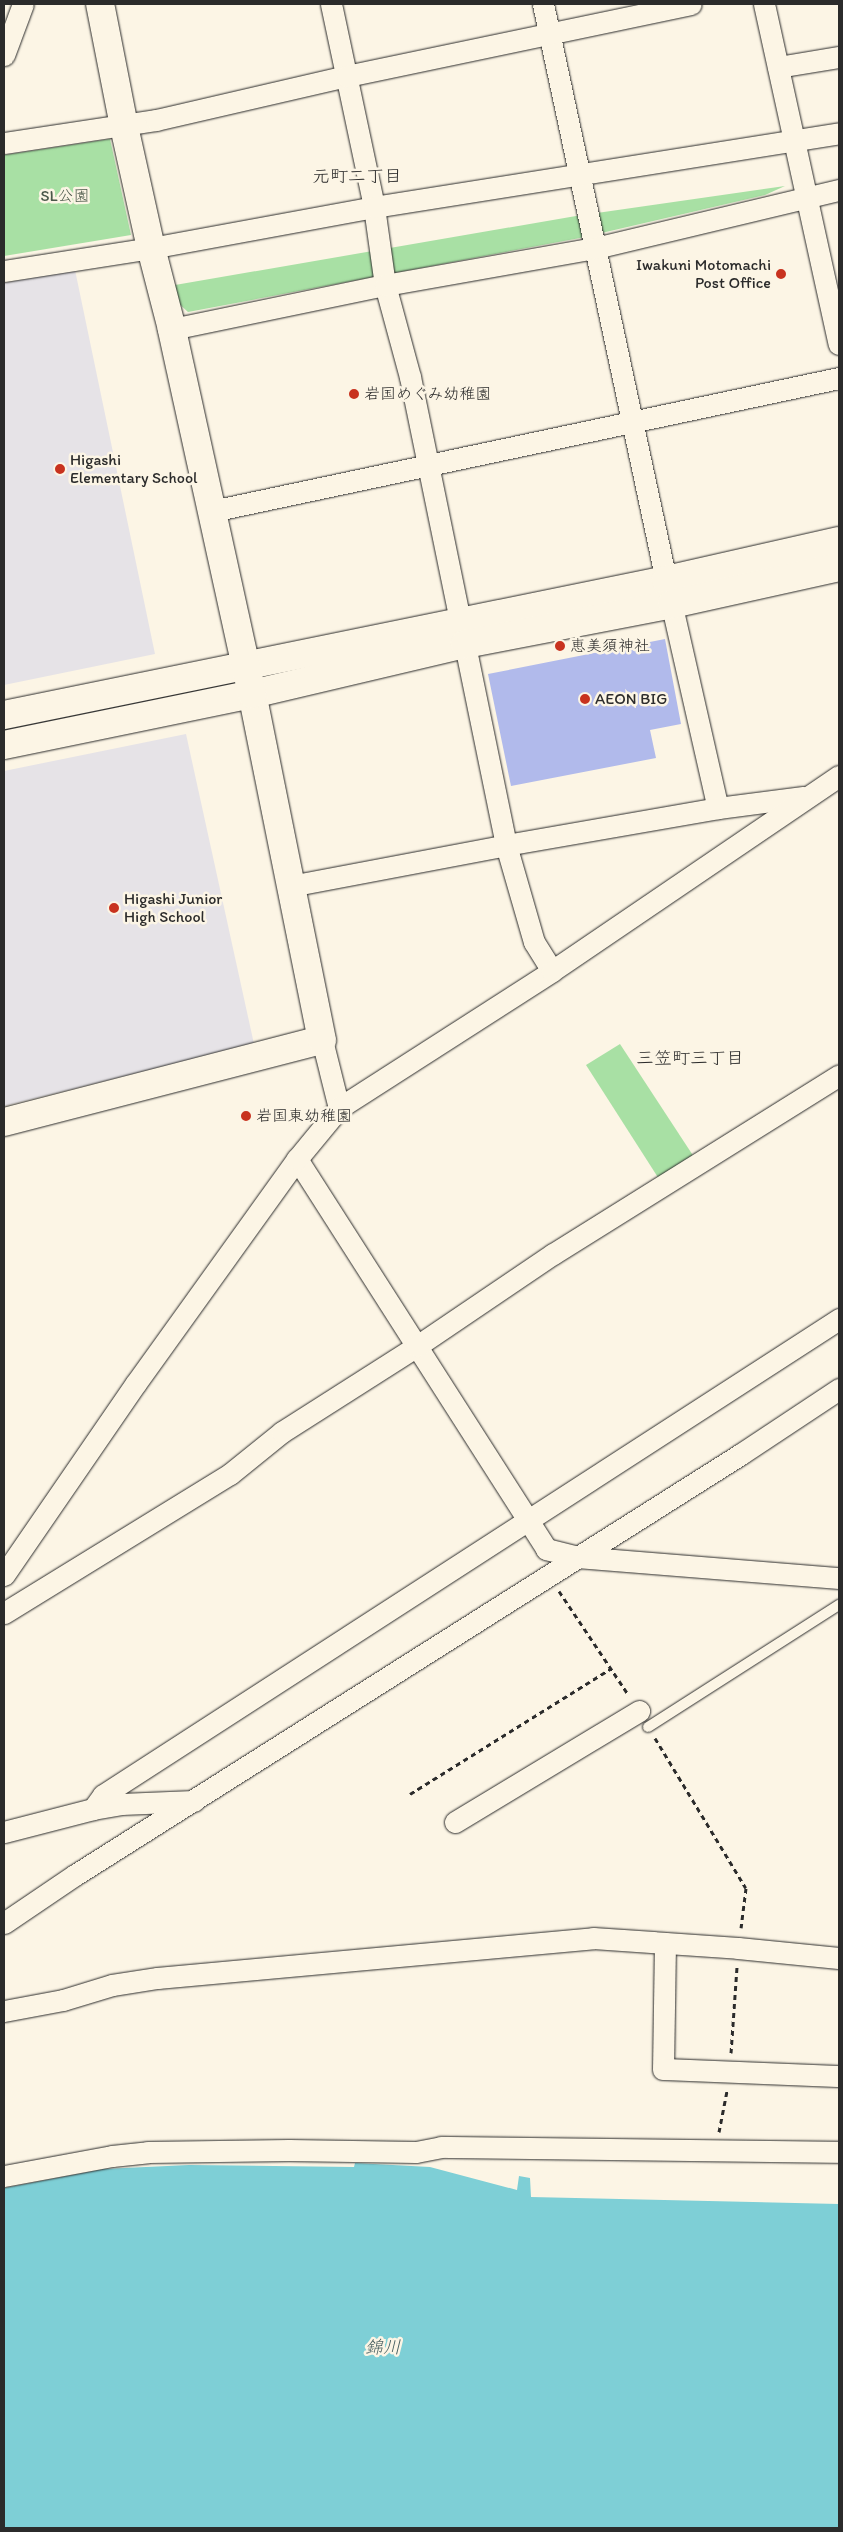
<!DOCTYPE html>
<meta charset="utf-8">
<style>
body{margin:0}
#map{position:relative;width:843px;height:2532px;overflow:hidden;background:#fcf5e5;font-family:Itim,"Klee One",sans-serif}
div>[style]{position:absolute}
.built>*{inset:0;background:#e6e3e7}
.green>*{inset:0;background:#a8e0a4}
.water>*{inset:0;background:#7ecfd6}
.building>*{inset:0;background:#b1baeb}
.path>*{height:3px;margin-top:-1.5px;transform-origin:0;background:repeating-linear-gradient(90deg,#2b2b2b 0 5px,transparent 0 9px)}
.roads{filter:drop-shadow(0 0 1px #2b2b2b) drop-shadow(0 0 1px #2b2b2b)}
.lane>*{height:10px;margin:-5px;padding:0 5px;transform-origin:5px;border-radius:5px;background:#fcf5e5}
.street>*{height:21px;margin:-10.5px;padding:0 10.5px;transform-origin:10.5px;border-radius:10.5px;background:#fcf5e5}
.secondary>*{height:28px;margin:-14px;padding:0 14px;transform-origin:14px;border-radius:14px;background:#fcf5e5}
.dots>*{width:14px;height:14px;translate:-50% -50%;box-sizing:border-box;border:2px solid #fcf5e5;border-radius:50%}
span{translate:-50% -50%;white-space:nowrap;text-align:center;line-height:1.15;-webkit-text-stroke:5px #fcf5e5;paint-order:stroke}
.park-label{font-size:16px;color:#4a5849}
.poi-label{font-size:16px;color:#2b2b2b}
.right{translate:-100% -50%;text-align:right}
.left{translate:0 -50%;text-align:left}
.neighbourhood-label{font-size:18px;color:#2b2b2b}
.water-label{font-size:18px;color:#445c5e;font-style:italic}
.frame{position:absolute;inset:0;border:5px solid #2b2b2b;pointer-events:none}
</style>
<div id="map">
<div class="built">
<i style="clip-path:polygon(75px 270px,155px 654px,4px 685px,4px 283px)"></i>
<i style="clip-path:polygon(186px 734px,254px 1044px,4px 1106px,4px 771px)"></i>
</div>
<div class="green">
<i style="clip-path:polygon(110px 139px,131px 235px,4px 256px,4px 155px)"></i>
<i style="clip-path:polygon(785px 186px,765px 195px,580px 238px,188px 312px,177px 302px,175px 285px,576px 216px)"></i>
<i style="clip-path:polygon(620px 1044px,694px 1157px,659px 1179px,586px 1065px)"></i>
</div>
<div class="water">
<i style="clip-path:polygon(355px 2163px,430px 2167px,517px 2190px,519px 2176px,530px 2178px,531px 2197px,839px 2204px,839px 2528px,4px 2528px,4px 2188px,103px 2169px,189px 2165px,354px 2167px)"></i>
</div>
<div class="building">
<i style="clip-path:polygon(665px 639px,681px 724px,650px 730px,656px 758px,511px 786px,488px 674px)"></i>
</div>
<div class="path">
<i style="left:559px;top:1591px;width:124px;rotate:56.2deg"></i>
<i style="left:655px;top:1738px;width:175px;rotate:58.8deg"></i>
<i style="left:746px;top:1888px;width:40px;rotate:97.1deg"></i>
<i style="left:410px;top:1794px;width:236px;rotate:-32deg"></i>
<i style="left:731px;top:2053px;width:86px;rotate:-86deg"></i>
<i style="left:719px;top:2132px;width:42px;rotate:-79deg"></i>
</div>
<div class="roads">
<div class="lane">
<i style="left:648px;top:1727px;width:227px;rotate:-32.6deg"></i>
</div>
<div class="street">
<i style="left:331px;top:4px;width:208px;rotate:78deg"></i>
<i style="left:374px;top:207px;width:79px;rotate:82deg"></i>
<i style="left:385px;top:285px;width:95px;rotate:74.8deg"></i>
<i style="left:410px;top:377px;width:478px;rotate:78.4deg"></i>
<i style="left:506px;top:845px;width:101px;rotate:73.9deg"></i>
<i style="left:534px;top:942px;width:34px;rotate:58deg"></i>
<i style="left:543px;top:4px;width:589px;rotate:77.95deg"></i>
<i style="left:666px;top:580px;width:234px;rotate:77.2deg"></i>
<i style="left:764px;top:4px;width:348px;rotate:77.6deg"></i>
<i style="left:4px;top:55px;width:54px;rotate:-69.6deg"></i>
<i style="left:778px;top:67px;width:62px;rotate:-9.3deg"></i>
<i style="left:4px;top:143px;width:154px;rotate:-8.6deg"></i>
<i style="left:156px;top:120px;width:196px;rotate:-13deg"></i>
<i style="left:347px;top:76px;width:351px;rotate:-11.8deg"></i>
<i style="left:4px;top:271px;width:149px;rotate:-8.9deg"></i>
<i style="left:151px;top:248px;width:227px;rotate:-10.4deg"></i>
<i style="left:374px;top:207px;width:471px;rotate:-9deg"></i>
<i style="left:172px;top:329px;width:217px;rotate:-11.7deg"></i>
<i style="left:385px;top:285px;width:213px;rotate:-10deg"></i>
<i style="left:595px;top:248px;width:251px;rotate:-13.4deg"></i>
<i style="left:212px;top:511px;width:641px;rotate:-11.98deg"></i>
<i style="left:290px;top:886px;width:220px;rotate:-10.7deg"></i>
<i style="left:506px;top:845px;width:215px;rotate:-9.9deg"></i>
<i style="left:718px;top:808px;width:86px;rotate:-7.4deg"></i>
<i style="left:322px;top:1040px;width:70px;rotate:76deg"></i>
<i style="left:297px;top:1159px;width:463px;rotate:57.4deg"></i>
<i style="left:546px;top:1549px;width:32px;rotate:14deg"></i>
<i style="left:577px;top:1557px;width:263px;rotate:4.6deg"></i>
<i style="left:4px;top:1575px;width:233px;rotate:-55.5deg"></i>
<i style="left:136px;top:1383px;width:276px;rotate:-54.3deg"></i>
<i style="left:297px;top:1159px;width:66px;rotate:-50.5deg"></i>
<i style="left:339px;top:1108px;width:253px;rotate:-32.7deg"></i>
<i style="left:552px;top:971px;width:347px;rotate:-34.2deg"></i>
<i style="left:4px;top:1613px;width:265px;rotate:-31.6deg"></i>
<i style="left:230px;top:1474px;width:67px;rotate:-38.9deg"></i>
<i style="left:282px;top:1432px;width:160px;rotate:-32.5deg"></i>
<i style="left:417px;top:1346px;width:164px;rotate:-34.1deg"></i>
<i style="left:553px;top:1254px;width:337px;rotate:-32deg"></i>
<i style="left:93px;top:1809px;width:17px;rotate:-54deg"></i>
<i style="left:103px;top:1795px;width:877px;rotate:-32.89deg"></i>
<i style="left:455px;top:1822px;width:215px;rotate:-31.1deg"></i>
<i style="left:4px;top:1832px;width:92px;rotate:-14.5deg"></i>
<i style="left:93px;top:1809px;width:28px;rotate:-10deg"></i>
<i style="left:121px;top:1804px;width:73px;rotate:-2.4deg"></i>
<i style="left:4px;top:1923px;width:86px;rotate:-34.1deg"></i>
<i style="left:75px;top:1875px;width:788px;rotate:-32.3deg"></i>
<i style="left:741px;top:1454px;width:118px;rotate:-33.6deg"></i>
<i style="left:665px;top:1943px;width:126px;rotate:90.9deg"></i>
<i style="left:663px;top:2069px;width:176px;rotate:2.3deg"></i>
<i style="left:4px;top:2011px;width:60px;rotate:-10.6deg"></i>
<i style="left:63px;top:2000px;width:51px;rotate:-17deg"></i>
<i style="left:112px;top:1985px;width:46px;rotate:-8.8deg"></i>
<i style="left:157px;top:1978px;width:438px;rotate:-5.2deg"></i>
<i style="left:593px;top:1938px;width:145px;rotate:3.9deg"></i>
<i style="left:738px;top:1948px;width:101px;rotate:5.7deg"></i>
<i style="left:4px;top:2176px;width:110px;rotate:-10.5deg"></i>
<i style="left:112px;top:2156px;width:36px;rotate:-6deg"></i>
<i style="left:148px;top:2152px;width:141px;rotate:-0.8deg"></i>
<i style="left:289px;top:2150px;width:127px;rotate:0.9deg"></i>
<i style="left:416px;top:2152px;width:25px;rotate:-11deg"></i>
<i style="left:441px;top:2147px;width:398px;rotate:0.7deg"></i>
</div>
<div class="secondary">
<i style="left:4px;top:715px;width:676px;rotate:-11.53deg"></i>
<i style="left:666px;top:580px;width:177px;rotate:-12.7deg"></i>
<i style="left:4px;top:745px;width:253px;rotate:-11.6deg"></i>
<i style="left:252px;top:694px;width:219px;rotate:-13.2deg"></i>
<i style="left:465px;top:644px;width:211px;rotate:-10.9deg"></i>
<i style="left:672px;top:604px;width:171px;rotate:-12.5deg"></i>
<i style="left:4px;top:1122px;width:328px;rotate:-14.5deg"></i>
<i style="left:322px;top:1040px;width:353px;rotate:-101.4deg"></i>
<i style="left:252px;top:694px;width:374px;rotate:-102.4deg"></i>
<i style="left:172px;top:329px;width:84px;rotate:-104.5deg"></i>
<i style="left:151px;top:248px;width:125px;rotate:-102.5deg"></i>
<i style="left:124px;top:126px;width:124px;rotate:-101.1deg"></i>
</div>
</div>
<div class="dots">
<i style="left:781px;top:274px;background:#c8321e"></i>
<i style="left:354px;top:394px;background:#c8321e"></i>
<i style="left:60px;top:469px;background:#c8321e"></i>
<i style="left:560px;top:646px;background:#c8321e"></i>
<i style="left:585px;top:699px;background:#c8321e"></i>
<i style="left:114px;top:908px;background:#c8321e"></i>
<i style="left:246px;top:1116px;background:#c8321e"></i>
</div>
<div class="park-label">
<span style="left:65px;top:196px">SL公園</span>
</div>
<div class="poi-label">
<span class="right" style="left:771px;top:274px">Iwakuni Motomachi<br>Post Office</span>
<span class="left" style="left:364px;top:394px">岩国めぐみ幼稚園</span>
<span class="left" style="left:70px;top:469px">Higashi<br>Elementary School</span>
<span class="left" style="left:570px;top:646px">恵美須神社</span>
<span class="left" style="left:595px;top:699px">AEON BIG</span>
<span class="left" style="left:124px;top:908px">Higashi Junior<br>High School</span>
<span class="left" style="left:256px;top:1116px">岩国東幼稚園</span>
</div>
<div class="neighbourhood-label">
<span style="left:357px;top:176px">元町二丁目</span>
<span style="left:690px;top:1058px">三笠町三丁目</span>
</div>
<div class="water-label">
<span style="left:383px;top:2347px">錦川</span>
</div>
<div class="frame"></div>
</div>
